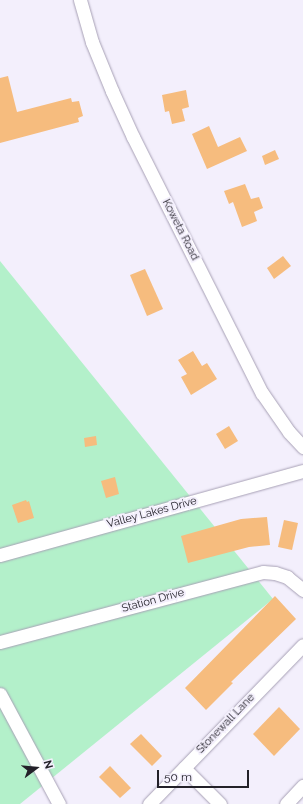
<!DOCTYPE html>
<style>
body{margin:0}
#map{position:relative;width:303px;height:804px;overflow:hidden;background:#f3effc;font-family:Raleway,sans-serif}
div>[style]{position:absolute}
.green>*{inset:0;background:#b3f0ca}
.building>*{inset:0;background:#f6bc7e}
.roads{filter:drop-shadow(0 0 1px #a7a0b5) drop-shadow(0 0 1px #a7a0b5)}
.minor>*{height:13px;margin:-6.5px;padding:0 6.5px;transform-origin:6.5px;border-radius:6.5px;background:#fff}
span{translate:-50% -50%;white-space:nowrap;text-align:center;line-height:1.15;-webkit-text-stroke:4px #f3effc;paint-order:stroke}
.street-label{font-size:11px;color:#232129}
.north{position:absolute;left:16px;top:748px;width:40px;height:40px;-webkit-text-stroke:3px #f3effc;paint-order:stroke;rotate:74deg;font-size:11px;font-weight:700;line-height:16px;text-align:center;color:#232129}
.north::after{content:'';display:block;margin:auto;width:14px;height:18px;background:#232129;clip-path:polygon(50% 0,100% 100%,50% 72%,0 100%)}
.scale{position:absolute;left:157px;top:770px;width:92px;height:18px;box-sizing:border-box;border:2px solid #232129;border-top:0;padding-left:5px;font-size:12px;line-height:14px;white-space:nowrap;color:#232129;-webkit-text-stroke:3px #f3effc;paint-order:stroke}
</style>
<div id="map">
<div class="green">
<i style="clip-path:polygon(0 261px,273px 599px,20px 804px,0 804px)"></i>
</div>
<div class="building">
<i style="clip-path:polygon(8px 76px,17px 112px,71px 98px,72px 102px,79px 101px,83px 116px,78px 118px,79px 122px,0 143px,0 78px)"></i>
<i style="clip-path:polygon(186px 90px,189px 107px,182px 109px,185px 121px,172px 124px,169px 111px,165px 112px,162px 95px)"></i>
<i style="clip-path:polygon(209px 126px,218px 147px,240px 137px,247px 151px,207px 169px,192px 134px)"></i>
<i style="clip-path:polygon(275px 150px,279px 159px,265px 165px,262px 156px)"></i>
<i style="clip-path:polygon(245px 184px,251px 199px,259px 197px,263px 208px,254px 212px,257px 221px,242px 227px,233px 202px,229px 204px,224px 191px)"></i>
<i style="clip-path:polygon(283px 256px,291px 266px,274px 279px,267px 268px)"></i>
<i style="clip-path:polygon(145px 269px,163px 309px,147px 316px,130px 275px)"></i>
<i style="clip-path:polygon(193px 351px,202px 366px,207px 363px,217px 379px,191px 395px,181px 377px,187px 374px,178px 360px)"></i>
<i style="clip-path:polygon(229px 426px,238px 441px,225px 449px,216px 434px)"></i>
<i style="clip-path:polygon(96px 436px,97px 445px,85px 447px,84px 438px)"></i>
<i style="clip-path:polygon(115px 477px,119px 494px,106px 498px,101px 481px)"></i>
<i style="clip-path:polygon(26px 500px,27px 502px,29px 501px,34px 518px,18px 523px,12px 505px)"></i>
<i style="clip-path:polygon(267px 517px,270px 545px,249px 547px,188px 563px,181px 536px,241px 519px)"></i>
<i style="clip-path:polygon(284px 520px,298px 523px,292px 550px,278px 547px)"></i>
<i style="clip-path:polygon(275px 596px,296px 619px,231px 682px,233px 683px,206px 710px,185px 688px)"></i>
<i style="clip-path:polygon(279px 707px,300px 729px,274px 756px,253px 734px)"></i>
<i style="clip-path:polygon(141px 734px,162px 756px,152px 766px,130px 744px)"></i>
<i style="clip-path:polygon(110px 766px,131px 788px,120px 798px,99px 777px)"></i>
</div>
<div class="roads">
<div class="minor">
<i style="left:80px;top:0;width:44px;rotate:74.1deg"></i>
<i style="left:92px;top:42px;width:53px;rotate:67.8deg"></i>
<i style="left:112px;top:91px;width:51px;rotate:65.5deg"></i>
<i style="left:133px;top:137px;width:287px;rotate:63.3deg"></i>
<i style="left:262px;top:393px;width:47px;rotate:55.3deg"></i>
<i style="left:289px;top:432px;width:21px;rotate:47deg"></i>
<i style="left:0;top:555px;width:314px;rotate:-15.5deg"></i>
<i style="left:0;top:642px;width:272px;rotate:-14.9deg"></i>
<i style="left:263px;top:572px;width:12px;rotate:5deg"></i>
<i style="left:275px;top:573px;width:13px;rotate:18deg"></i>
<i style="left:287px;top:577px;width:21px;rotate:39deg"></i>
<i style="left:0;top:694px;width:125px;rotate:61.8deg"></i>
<i style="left:184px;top:768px;width:51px;rotate:45deg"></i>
<i style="left:149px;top:804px;width:221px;rotate:-45.9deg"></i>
<i style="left:286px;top:804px;width:25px;rotate:-47deg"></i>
</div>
</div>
<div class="street-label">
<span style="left:180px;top:230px;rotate:63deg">Koweta Road</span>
<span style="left:152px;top:513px;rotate:-15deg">Valley Lakes Drive</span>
<span style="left:153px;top:601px;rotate:-15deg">Station Drive</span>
<span style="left:226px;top:724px;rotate:-46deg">Stonewall Lane</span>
</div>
<div class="north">N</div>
<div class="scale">50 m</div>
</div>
